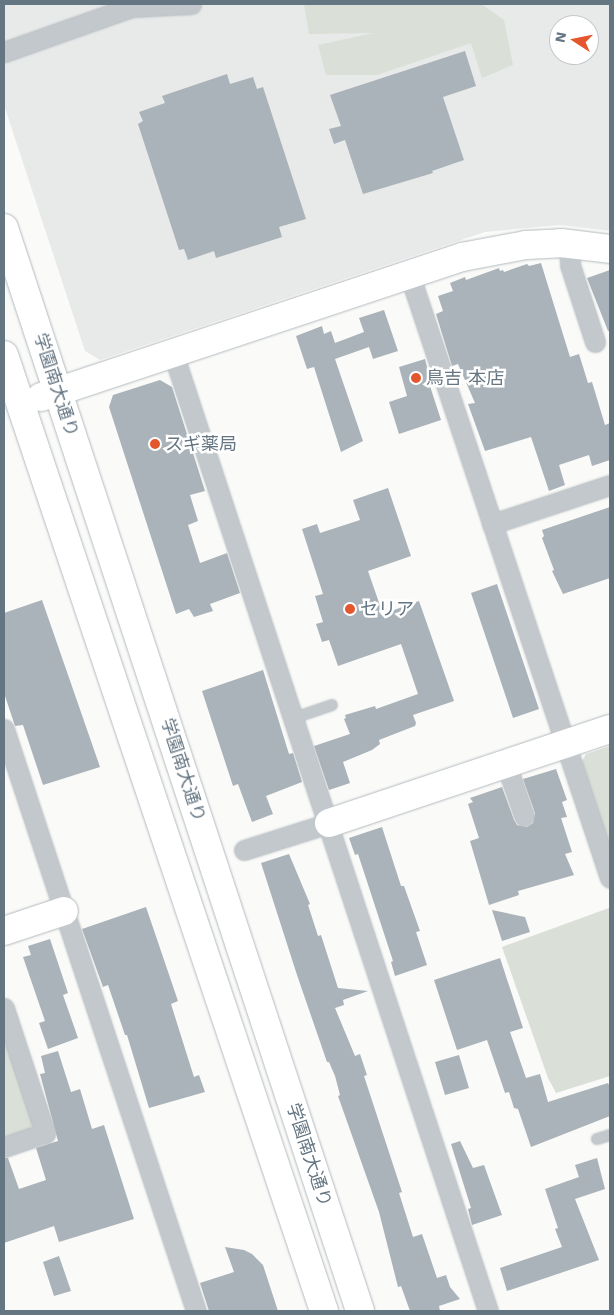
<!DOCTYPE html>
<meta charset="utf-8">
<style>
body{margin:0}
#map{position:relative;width:614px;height:1315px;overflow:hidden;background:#fafaf8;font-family:"Work Sans","Noto Sans JP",sans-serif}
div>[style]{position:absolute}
.built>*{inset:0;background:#e8e9e9}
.green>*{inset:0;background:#dadfd7}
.building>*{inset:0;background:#aab3b9}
.roads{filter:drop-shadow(0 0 1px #b3babf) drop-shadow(0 0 1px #b3babf)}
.lane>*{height:10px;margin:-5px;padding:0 5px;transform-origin:5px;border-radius:5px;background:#c3c8cc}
.street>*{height:19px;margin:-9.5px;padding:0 9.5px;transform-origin:9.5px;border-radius:9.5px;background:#c3c8cc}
.secondary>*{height:28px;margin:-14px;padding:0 14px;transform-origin:14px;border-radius:14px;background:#fff}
.dots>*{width:14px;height:14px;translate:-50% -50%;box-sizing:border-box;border:2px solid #fff;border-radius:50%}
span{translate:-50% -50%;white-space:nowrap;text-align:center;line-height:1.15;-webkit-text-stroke:5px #fff;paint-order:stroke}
.poi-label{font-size:18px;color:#657683}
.left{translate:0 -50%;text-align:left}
.street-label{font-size:18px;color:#657683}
.frame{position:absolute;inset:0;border:5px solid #657683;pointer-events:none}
.north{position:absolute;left:549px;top:15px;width:50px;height:50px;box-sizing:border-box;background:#fff;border:1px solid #c1c8cd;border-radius:50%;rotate:281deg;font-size:14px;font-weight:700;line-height:20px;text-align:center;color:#657683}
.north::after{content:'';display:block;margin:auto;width:18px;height:22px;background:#e4572e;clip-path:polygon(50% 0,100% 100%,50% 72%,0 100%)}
</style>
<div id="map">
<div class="built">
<i style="clip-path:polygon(evenodd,4px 4px,610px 4px,610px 231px,560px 225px,485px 232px,100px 360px,85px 351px,4px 105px,4px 4px,559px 25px,589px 25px,589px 55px,559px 55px,559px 25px)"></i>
</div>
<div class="green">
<i style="clip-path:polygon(304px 4px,481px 4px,504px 20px,513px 65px,482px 78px,471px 43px,377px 75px,326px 75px,318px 45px,373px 33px,309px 34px)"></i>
<i style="clip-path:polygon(610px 746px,610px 847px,582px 761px,586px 754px)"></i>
<i style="clip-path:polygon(609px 908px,610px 1076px,556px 1093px,548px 1078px,502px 947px)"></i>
<i style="clip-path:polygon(4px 1030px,35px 1121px,29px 1131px,4px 1140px)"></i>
</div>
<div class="building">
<i style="clip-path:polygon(465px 51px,476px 86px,443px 97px,464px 160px,432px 171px,433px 173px,363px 194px,345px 140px,334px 144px,329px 129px,341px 126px,330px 95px)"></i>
<i style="clip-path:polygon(227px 74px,230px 84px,253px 77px,257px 89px,263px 87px,306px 219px,279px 227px,282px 237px,216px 258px,214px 251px,188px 260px,184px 249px,179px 250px,138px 124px,143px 121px,139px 112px,165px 103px,162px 96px)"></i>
<i style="clip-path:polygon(541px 263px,570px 357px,579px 354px,588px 383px,592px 382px,605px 425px,610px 423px,610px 460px,592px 466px,589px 455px,559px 465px,565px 485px,549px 491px,531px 437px,485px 451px,468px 404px,475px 403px,458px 364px,452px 366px,436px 314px,443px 311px,438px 296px,453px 291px,450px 283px,465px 277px,466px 280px,499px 268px,500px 271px,503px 270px,504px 272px,527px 264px,529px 266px)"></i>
<i style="clip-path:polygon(610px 270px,610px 331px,608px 331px,587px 278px)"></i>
<i style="clip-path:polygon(384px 310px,398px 351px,373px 359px,369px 347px,335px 359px,363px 441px,341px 452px,314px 367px,307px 369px,296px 336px,322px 326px,324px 334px,331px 331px,335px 343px,364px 332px,359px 318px)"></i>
<i style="clip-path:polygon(425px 359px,431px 383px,429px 383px,441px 420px,399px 434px,389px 402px,407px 396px,399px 367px)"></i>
<i style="clip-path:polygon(160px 380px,172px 387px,205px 491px,190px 495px,198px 521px,188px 525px,200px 563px,227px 553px,240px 593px,210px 604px,213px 611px,194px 617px,189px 609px,176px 614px,109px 407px,113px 395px)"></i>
<i style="clip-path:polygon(388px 488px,411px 556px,368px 571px,383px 614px,419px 601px,454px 701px,413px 715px,416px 723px,415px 726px,379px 740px,380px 744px,372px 750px,343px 762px,350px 783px,329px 790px,314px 746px,350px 734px,344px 719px,346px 718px,345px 715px,375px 706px,376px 709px,418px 694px,401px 644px,338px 666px,329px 640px,322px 642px,316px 624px,323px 622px,315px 596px,323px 594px,302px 529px,317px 524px,320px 533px,360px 520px,353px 500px)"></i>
<i style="clip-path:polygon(610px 507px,610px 578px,563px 594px,552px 571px,554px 570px,542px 538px,544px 536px,542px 530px)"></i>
<i style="clip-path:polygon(497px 584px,539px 709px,513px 718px,471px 593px)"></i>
<i style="clip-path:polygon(42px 600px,100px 767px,43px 785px,23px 725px,15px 726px,4px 693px,4px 613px)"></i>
<i style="clip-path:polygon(263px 670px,289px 754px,293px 753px,302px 782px,266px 796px,273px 814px,252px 822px,238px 784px,233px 786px,202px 691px)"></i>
<i style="clip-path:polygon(556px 769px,567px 800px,562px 802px,567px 817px,561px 818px,572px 852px,565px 854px,574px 875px,518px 891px,519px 895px,489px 905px,470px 841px,479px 838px,468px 804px,473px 802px,470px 798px,502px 787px,514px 820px,517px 825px,527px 827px,533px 823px,535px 813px,523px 779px)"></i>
<i style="clip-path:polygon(382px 827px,401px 886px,404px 886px,420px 931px,416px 932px,427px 965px,395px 976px,391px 962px,393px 961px,358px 854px,355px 855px,349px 838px)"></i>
<i style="clip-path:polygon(289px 854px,310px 904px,308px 905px,318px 936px,321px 935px,338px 988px,368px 991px,343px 1000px,344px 1005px,335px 1008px,355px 1056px,360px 1054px,367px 1075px,364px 1076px,402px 1192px,399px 1193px,413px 1237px,422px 1234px,437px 1278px,446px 1275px,450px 1287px,460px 1299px,439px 1306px,440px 1311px,410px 1311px,401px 1286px,398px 1287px,379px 1212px,338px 1096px,340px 1095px,335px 1076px,329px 1062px,327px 1062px,297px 975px,261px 863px)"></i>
<i style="clip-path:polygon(146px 907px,178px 1001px,171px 1004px,187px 1055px,194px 1077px,199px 1075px,205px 1092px,149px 1108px,127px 1035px,125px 1035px,108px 985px,103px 987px,82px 929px)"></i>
<i style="clip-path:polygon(492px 910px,525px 917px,530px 932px,502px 941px)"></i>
<i style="clip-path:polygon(50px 939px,68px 993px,63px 995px,78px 1038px,48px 1049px,39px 1023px,45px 1021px,23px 957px,31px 955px,28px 946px)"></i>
<i style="clip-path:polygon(500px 958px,523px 1028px,510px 1032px,526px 1078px,540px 1074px,548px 1102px,608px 1083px,610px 1087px,610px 1116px,531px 1147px,518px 1109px,514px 1108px,509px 1092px,505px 1093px,487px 1040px,457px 1050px,434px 980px)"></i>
<i style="clip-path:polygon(58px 1051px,71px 1092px,80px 1089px,92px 1129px,104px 1125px,134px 1219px,59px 1242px,54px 1226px,4px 1243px,4px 1158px,8px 1158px,19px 1189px,46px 1180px,36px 1148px,58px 1141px,40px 1074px,45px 1073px,41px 1056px)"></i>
<i style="clip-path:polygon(459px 1055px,469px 1088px,445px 1095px,435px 1062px)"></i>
<i style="clip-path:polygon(460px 1141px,473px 1168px,484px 1165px,502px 1215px,472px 1225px,468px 1209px,471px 1208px,451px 1144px)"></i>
<i style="clip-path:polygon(597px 1158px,605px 1189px,575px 1199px,599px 1260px,507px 1291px,500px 1268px,562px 1247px,555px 1229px,558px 1228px,545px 1189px,579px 1177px,575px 1165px)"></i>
<i style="clip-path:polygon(225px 1247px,244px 1250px,252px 1254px,263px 1265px,278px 1311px,209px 1311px,200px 1283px,234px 1272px)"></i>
<i style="clip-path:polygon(59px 1256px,71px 1291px,54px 1296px,43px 1262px)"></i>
</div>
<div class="roads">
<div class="lane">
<i style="left:294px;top:718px;width:40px;rotate:-18.9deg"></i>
<i style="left:597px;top:1139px;width:14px;rotate:-17deg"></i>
</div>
<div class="street">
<i style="left:4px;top:52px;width:136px;rotate:-19.4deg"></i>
<i style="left:132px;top:7px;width:59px;rotate:-2.9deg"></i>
<i style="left:569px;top:244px;width:21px;rotate:87deg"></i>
<i style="left:570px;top:265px;width:81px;rotate:72deg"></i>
<i style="left:410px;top:276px;width:634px;rotate:71.62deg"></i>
<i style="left:173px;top:353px;width:1008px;rotate:71.8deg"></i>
<i style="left:492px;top:524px;width:124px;rotate:-18.3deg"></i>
<i style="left:4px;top:729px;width:613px;rotate:71.74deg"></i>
<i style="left:506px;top:764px;width:55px;rotate:70.9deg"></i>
<i style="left:244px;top:850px;width:89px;rotate:-17.6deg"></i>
<i style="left:4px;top:1008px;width:132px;rotate:71.8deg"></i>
<i style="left:45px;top:1133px;width:43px;rotate:161.1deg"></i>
</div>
<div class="secondary">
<i style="left:4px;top:228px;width:1140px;rotate:71.8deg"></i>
<i style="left:4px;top:355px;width:1008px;rotate:71.49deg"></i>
<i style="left:41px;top:397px;width:444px;rotate:-18.4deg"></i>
<i style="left:462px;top:257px;width:65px;rotate:-10.6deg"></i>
<i style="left:526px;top:245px;width:35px;rotate:-3deg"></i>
<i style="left:561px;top:243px;width:49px;rotate:7deg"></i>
<i style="left:329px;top:823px;width:296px;rotate:-18.5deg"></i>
<i style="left:4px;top:931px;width:63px;rotate:-18.4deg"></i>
</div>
</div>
<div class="dots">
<i style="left:416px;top:378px;background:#e4572e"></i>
<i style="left:155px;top:444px;background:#e4572e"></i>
<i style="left:350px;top:609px;background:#e4572e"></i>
</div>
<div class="poi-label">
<span class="left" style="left:426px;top:378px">鳥吉 本店</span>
<span class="left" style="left:165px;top:444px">スギ薬局</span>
<span class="left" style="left:360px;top:609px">セリア</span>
</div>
<div class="street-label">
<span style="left:56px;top:385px;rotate:72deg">学園南大通り</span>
<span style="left:183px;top:770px;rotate:72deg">学園南大通り</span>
<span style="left:309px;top:1155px;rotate:72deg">学園南大通り</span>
</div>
<div class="frame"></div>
<div class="north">N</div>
</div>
